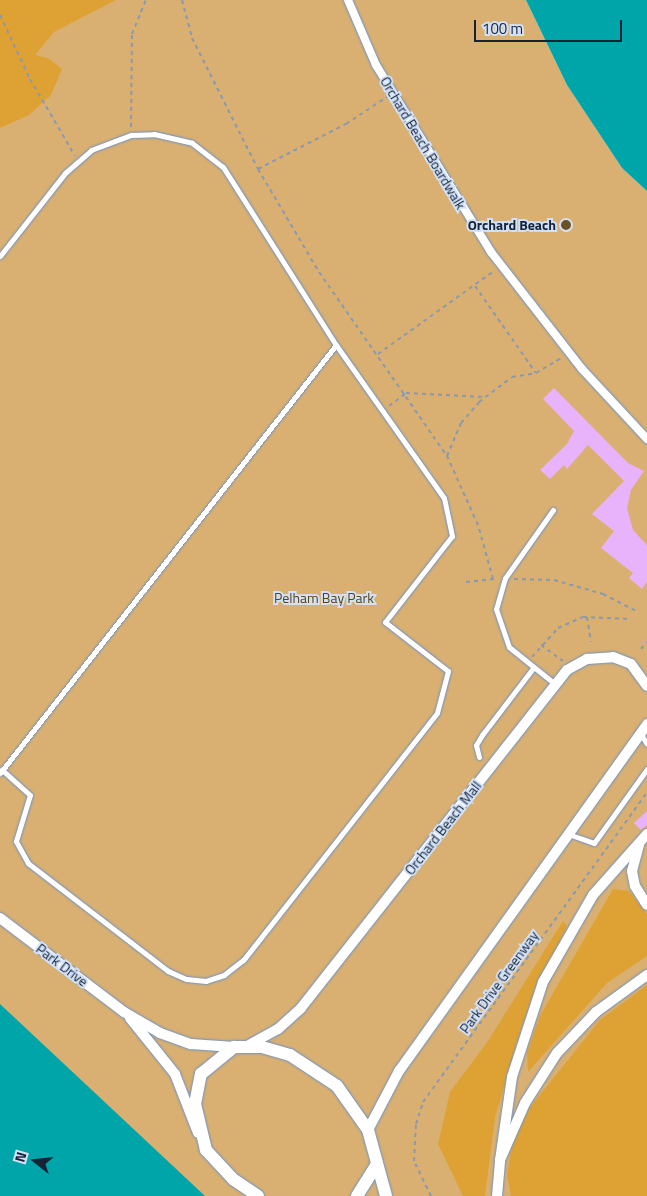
<!DOCTYPE html>
<style>
body{margin:0}
#map{position:relative;width:647px;height:1196px;overflow:hidden;background:#d2e1f7;font-family:"Titillium Web",sans-serif}
div>[style]{position:absolute}
.green>*{inset:0;background:#d9b071}
.forest>*{inset:0;background:#dea234}
.water>*{inset:0;background:#00a5a9}
.building>*{inset:0;background:#e8b3fa}
.path>*{height:2px;margin-top:-1px;transform-origin:0;background:repeating-linear-gradient(90deg,#8a99ae 0 4px,transparent 0 8px)}
.roads{filter:drop-shadow(0 0 1px #6f92c5) drop-shadow(0 0 1px #6f92c5)}
.service>*{height:5px;margin:-2.5px;padding:0 2.5px;transform-origin:2.5px;border-radius:2.5px;background:#fff}
.pedestrian>*{height:8px;margin:-4px;padding:0 4px;transform-origin:4px;border-radius:4px;background:#fff}
.minor>*{height:10px;margin:-5px;padding:0 5px;transform-origin:5px;border-radius:5px;background:#fff}
.tertiary>*{height:12px;margin:-6px;padding:0 6px;transform-origin:6px;border-radius:6px;background:#fff}
.dots>*{width:14px;height:14px;translate:-50% -50%;box-sizing:border-box;border:2px solid #d2e1f7;border-radius:50%}
span{translate:-50% -50%;white-space:nowrap;text-align:center;line-height:1.15;-webkit-text-stroke:4px #d2e1f7;paint-order:stroke}
.street-label{font-size:14px;color:#152337}
.poi-label{font-size:14px;color:#152337;font-weight:700}
.right{translate:-100% -50%;text-align:right}
.park-label{font-size:14px;color:#5b4217}
.north{position:absolute;left:10px;top:1136px;width:50px;height:50px;-webkit-text-stroke:4px #d2e1f7;paint-order:stroke;rotate:286deg;font-size:14px;font-weight:700;line-height:20px;text-align:center;color:#152337}
.north::after{content:'';display:block;margin:auto;width:18px;height:22px;background:#152337;clip-path:polygon(50% 0,100% 100%,50% 72%,0 100%)}
.scale{position:absolute;left:474px;top:20px;width:148px;height:22px;box-sizing:border-box;border:2px solid #152337;border-top:0;padding-left:6px;font-size:15px;line-height:18px;white-space:nowrap;color:#152337;-webkit-text-stroke:4px #d2e1f7;paint-order:stroke}
</style>
<div id="map">
<div class="green">
<i style="clip-path:polygon(0 0,526px 0,567px 85px,622px 168px,647px 191px,647px 1196px,160px 1196px,0 1031px)"></i>
</div>
<div class="forest">
<i style="clip-path:polygon(0 0,116px 0,54px 32px,35px 55px,48px 58px,62px 69px,51px 95px,29px 115px,0 128px)"></i>
<i style="clip-path:polygon(613px 889px,629px 891px,647px 914px,647px 956px,607px 983px,528px 1072px,527px 1053px,540px 1016px)"></i>
<i style="clip-path:polygon(563px 921px,567px 926px,522px 1026px,495px 1118px,485px 1196px,463px 1196px,438px 1144px,450px 1092px,488px 1041px)"></i>
<i style="clip-path:polygon(647px 985px,647px 1196px,511px 1196px,507px 1176px,513px 1137px,531px 1106px,600px 1020px)"></i>
</div>
<div class="water">
<i style="clip-path:polygon(526px 0,647px 0,647px 191px,622px 168px,567px 85px)"></i>
<i style="clip-path:polygon(0 1004px,205px 1196px,0 1196px)"></i>
</div>
<div class="building">
<i style="clip-path:polygon(554px 388px,628px 463px,644px 471px,631px 490px,627px 508px,633px 530px,647px 545px,647px 582px,642px 589px,629px 578px,633px 573px,601px 548px,614px 531px,592px 514px,624px 481px,588px 445px,567px 469px,564px 465px,550px 479px,540px 470px,567px 444px,574px 431px,543px 399px)"></i>
<i style="clip-path:polygon(647px 811px,647px 825px,641px 830px,634px 823px)"></i>
</div>
<div class="path">
<i style="left:182px;top:0;width:39px;rotate:75deg"></i>
<i style="left:192px;top:38px;width:147px;rotate:63.3deg"></i>
<i style="left:258px;top:169px;width:120px;rotate:59.4deg"></i>
<i style="left:319px;top:272px;width:224px;rotate:55.2deg"></i>
<i style="left:0;top:15px;width:71px;rotate:64.9deg"></i>
<i style="left:30px;top:79px;width:89px;rotate:59.7deg"></i>
<i style="left:131px;top:127px;width:93px;rotate:-89.4deg"></i>
<i style="left:132px;top:34px;width:37px;rotate:-68deg"></i>
<i style="left:258px;top:169px;width:99px;rotate:-27.1deg"></i>
<i style="left:346px;top:124px;width:49px;rotate:-33.4deg"></i>
<i style="left:475px;top:286px;width:106px;rotate:55deg"></i>
<i style="left:536px;top:373px;width:31px;rotate:-31deg"></i>
<i style="left:378px;top:354px;width:143px;rotate:-35.6deg"></i>
<i style="left:389px;top:406px;width:21px;rotate:-37deg"></i>
<i style="left:406px;top:393px;width:78px;rotate:2.9deg"></i>
<i style="left:493px;top:579px;width:56px;rotate:-105.5deg"></i>
<i style="left:478px;top:525px;width:76px;rotate:-114.2deg"></i>
<i style="left:447px;top:456px;width:36px;rotate:-67deg"></i>
<i style="left:461px;top:423px;width:28px;rotate:-49deg"></i>
<i style="left:479px;top:402px;width:41px;rotate:-37.1deg"></i>
<i style="left:512px;top:377px;width:24px;rotate:-9deg"></i>
<i style="left:514px;top:579px;width:40px;rotate:1.4deg"></i>
<i style="left:554px;top:580px;width:51px;rotate:15.9deg"></i>
<i style="left:603px;top:594px;width:37px;rotate:27deg"></i>
<i style="left:466px;top:582px;width:31px;rotate:-6deg"></i>
<i style="left:587px;top:617px;width:25px;rotate:81deg"></i>
<i style="left:541px;top:645px;width:27px;rotate:36deg"></i>
<i style="left:641px;top:649px;width:9px;rotate:-49deg"></i>
<i style="left:532px;top:657px;width:39px;rotate:-48deg"></i>
<i style="left:558px;top:628px;width:27px;rotate:-24deg"></i>
<i style="left:583px;top:617px;width:48px;rotate:2.4deg"></i>
<i style="left:431px;top:1196px;width:39px;rotate:-116deg"></i>
<i style="left:414px;top:1161px;width:37px;rotate:-87deg"></i>
<i style="left:416px;top:1124px;width:23px;rotate:-72deg"></i>
<i style="left:423px;top:1102px;width:382px;rotate:-54.1deg"></i>
</div>
<div class="roads">
<div class="service">
<i style="left:0;top:256px;width:105px;rotate:-51.9deg"></i>
<i style="left:65px;top:173px;width:35px;rotate:-41deg"></i>
<i style="left:91px;top:150px;width:43px;rotate:-20.6deg"></i>
<i style="left:131px;top:135px;width:23px;rotate:-2deg"></i>
<i style="left:154px;top:134px;width:39px;rotate:13deg"></i>
<i style="left:192px;top:143px;width:39px;rotate:38deg"></i>
<i style="left:223px;top:167px;width:211px;rotate:57.6deg"></i>
<i style="left:336px;top:345px;width:187px;rotate:54.8deg"></i>
<i style="left:444px;top:498px;width:39px;rotate:78deg"></i>
<i style="left:452px;top:536px;width:109px;rotate:127.9deg"></i>
<i style="left:385px;top:622px;width:80px;rotate:37.9deg"></i>
<i style="left:448px;top:671px;width:43px;rotate:104.7deg"></i>
<i style="left:437px;top:713px;width:314px;rotate:128.1deg"></i>
<i style="left:243px;top:960px;width:24px;rotate:142deg"></i>
<i style="left:224px;top:975px;width:19px;rotate:162deg"></i>
<i style="left:206px;top:981px;width:20px;rotate:-174deg"></i>
<i style="left:186px;top:979px;width:20px;rotate:-156deg"></i>
<i style="left:168px;top:971px;width:177px;rotate:-142.4deg"></i>
<i style="left:28px;top:863px;width:25px;rotate:-119deg"></i>
<i style="left:16px;top:841px;width:48px;rotate:-73.1deg"></i>
<i style="left:30px;top:795px;width:38px;rotate:-138deg"></i>
<i style="left:553px;top:510px;width:83px;rotate:125.2deg"></i>
<i style="left:505px;top:578px;width:32px;rotate:106deg"></i>
<i style="left:496px;top:609px;width:40px;rotate:71.1deg"></i>
<i style="left:509px;top:647px;width:59px;rotate:38.8deg"></i>
<i style="left:642px;top:736px;width:9px;rotate:58deg"></i>
<i style="left:479px;top:757px;width:12px;rotate:-104deg"></i>
<i style="left:476px;top:745px;width:12px;rotate:-59deg"></i>
<i style="left:482px;top:735px;width:84px;rotate:-52.7deg"></i>
<i style="left:0;top:773px;width:544px;rotate:-51.87deg"></i>
<i style="left:571px;top:835px;width:24px;rotate:19deg"></i>
<i style="left:594px;top:843px;width:91px;rotate:-54.4deg"></i>
</div>
<div class="pedestrian">
<i style="left:348px;top:0;width:71px;rotate:66.7deg"></i>
<i style="left:376px;top:65px;width:220px;rotate:58.4deg"></i>
<i style="left:491px;top:252px;width:148px;rotate:52.1deg"></i>
<i style="left:582px;top:369px;width:96px;rotate:47.1deg"></i>
</div>
<div class="minor">
<i style="left:647px;top:834px;width:81px;rotate:131.5deg"></i>
<i style="left:593px;top:895px;width:100px;rotate:119.9deg"></i>
<i style="left:543px;top:982px;width:100px;rotate:108.1deg"></i>
<i style="left:512px;top:1077px;width:84px;rotate:98.2deg"></i>
<i style="left:500px;top:1160px;width:62px;rotate:-66.3deg"></i>
<i style="left:525px;top:1103px;width:59px;rotate:-57.4deg"></i>
<i style="left:557px;top:1053px;width:57px;rotate:-46.4deg"></i>
<i style="left:596px;top:1012px;width:63px;rotate:-36deg"></i>
<i style="left:639px;top:845px;width:27px;rotate:105deg"></i>
<i style="left:632px;top:871px;width:15px;rotate:79deg"></i>
<i style="left:635px;top:886px;width:22px;rotate:58deg"></i>
<i style="left:0;top:918px;width:156px;rotate:37.2deg"></i>
<i style="left:124px;top:1012px;width:42px;rotate:30.3deg"></i>
<i style="left:160px;top:1033px;width:33px;rotate:20deg"></i>
<i style="left:191px;top:1044px;width:43px;rotate:4deg"></i>
<i style="left:130px;top:1018px;width:72px;rotate:51.2deg"></i>
<i style="left:175px;top:1074px;width:63px;rotate:68.7deg"></i>
<i style="left:247px;top:1046px;width:35px;rotate:-29deg"></i>
<i style="left:278px;top:1029px;width:31px;rotate:-42deg"></i>
<i style="left:301px;top:1008px;width:430px;rotate:-51.8deg"></i>
<i style="left:567px;top:670px;width:23px;rotate:-29deg"></i>
<i style="left:587px;top:659px;width:26px;rotate:-4deg"></i>
<i style="left:613px;top:657px;width:19px;rotate:21deg"></i>
<i style="left:631px;top:664px;width:27px;rotate:54deg"></i>
<i style="left:368px;top:1130px;width:67px;rotate:-62.3deg"></i>
<i style="left:399px;top:1071px;width:427px;rotate:-54.4deg"></i>
<i style="left:497px;top:1196px;width:36px;rotate:-85deg"></i>
</div>
<div class="tertiary">
<i style="left:258px;top:1196px;width:30px;rotate:-146deg"></i>
<i style="left:233px;top:1179px;width:40px;rotate:-133deg"></i>
<i style="left:206px;top:1150px;width:47px;rotate:-103.4deg"></i>
<i style="left:195px;top:1104px;width:31px;rotate:-79deg"></i>
<i style="left:201px;top:1074px;width:43px;rotate:-39.3deg"></i>
<i style="left:234px;top:1047px;width:28px"></i>
<i style="left:262px;top:1047px;width:29px;rotate:16deg"></i>
<i style="left:290px;top:1055px;width:56px;rotate:33.4deg"></i>
<i style="left:337px;top:1086px;width:54px;rotate:54.8deg"></i>
<i style="left:368px;top:1130px;width:68px;rotate:74.7deg"></i>
<i style="left:357px;top:1196px;width:36px;rotate:-58deg"></i>
</div>
</div>
<div class="dots">
<i style="left:566px;top:225px;background:#6c5123"></i>
</div>
<div class="street-label">
<span style="left:423px;top:143px;rotate:59deg">Orchard Beach Boardwalk</span>
<span style="left:443px;top:828px;rotate:-52deg">Orchard Beach Mall</span>
<span style="left:62px;top:965px;rotate:37deg">Park Drive</span>
<span style="left:499px;top:982px;rotate:-54deg">Park Drive Greenway</span>
</div>
<div class="poi-label">
<span class="right" style="left:556px;top:225px">Orchard Beach</span>
</div>
<div class="park-label">
<span style="left:324px;top:598px">Pelham Bay Park</span>
</div>
<div class="north">N</div>
<div class="scale">100 m</div>
</div>
